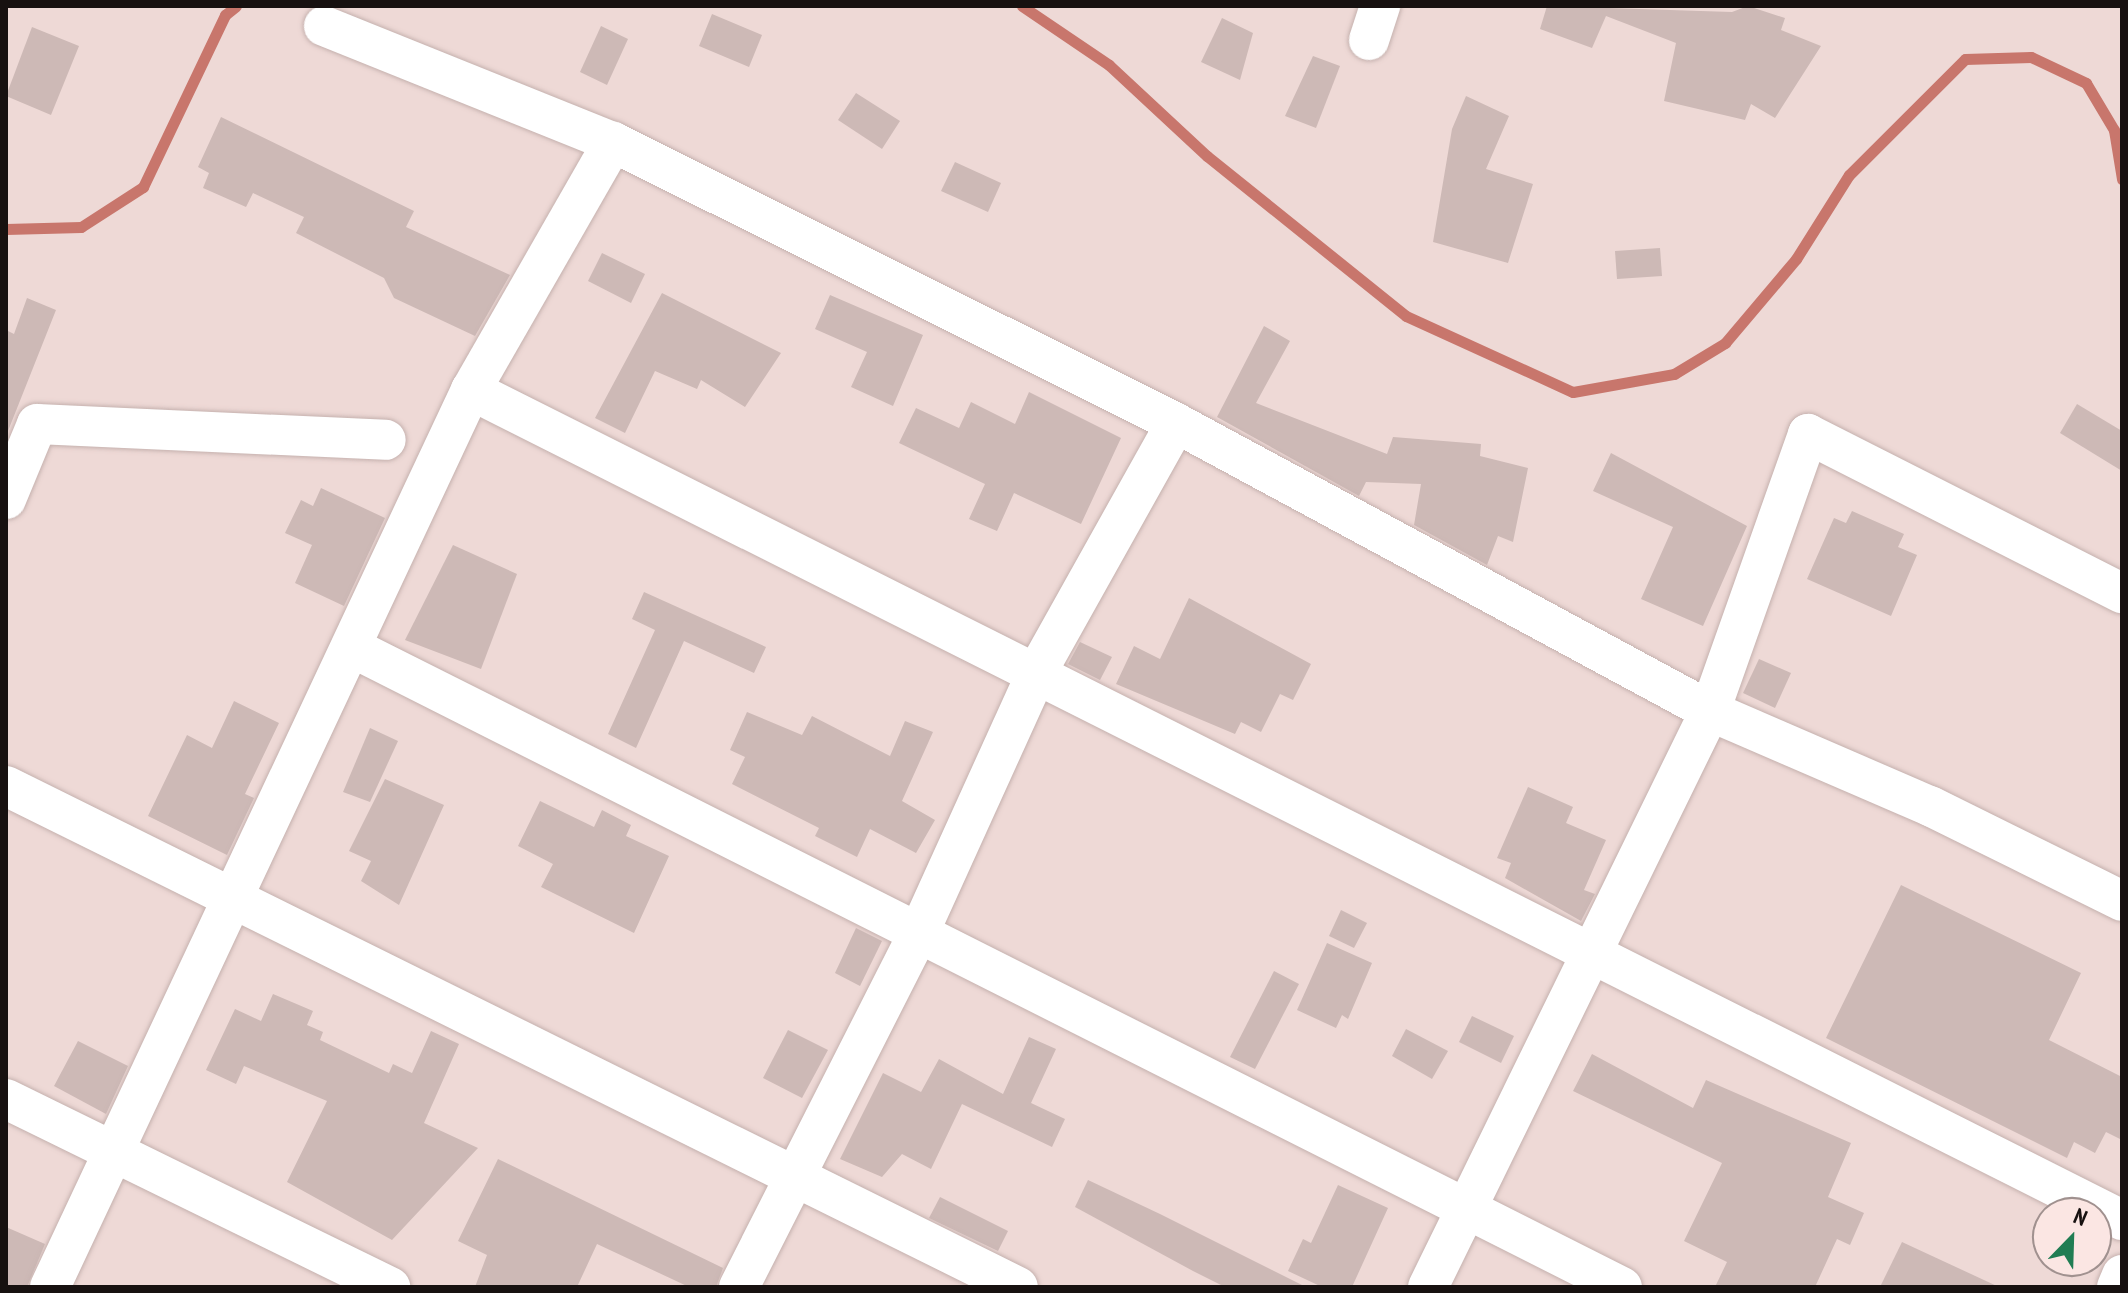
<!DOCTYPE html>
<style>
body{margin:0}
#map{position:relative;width:2128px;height:1293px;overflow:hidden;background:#eed9d6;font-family:"PT Sans Narrow",sans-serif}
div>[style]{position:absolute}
.stream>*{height:11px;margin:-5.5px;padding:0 5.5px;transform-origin:5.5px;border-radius:5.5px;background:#c8766c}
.building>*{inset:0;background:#cdb9b6}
.roads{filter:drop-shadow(0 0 2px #c5b1ae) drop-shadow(0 0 2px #c5b1ae)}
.minor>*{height:40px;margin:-20px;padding:0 20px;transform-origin:20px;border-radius:20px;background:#fff}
span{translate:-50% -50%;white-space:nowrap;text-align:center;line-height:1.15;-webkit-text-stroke:6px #fbe6e3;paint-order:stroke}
.frame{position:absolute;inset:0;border:8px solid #171110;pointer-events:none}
.north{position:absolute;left:2032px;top:1197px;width:80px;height:80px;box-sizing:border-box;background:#fbe6e3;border:2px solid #a0918f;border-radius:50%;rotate:23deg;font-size:22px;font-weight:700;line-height:32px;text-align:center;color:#171110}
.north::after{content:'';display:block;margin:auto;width:28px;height:36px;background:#207d53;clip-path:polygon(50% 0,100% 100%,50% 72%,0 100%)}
</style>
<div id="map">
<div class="stream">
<i style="left:1022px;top:6px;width:105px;rotate:34.1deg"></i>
<i style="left:1109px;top:65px;width:134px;rotate:42.9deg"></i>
<i style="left:1207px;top:156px;width:255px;rotate:38.8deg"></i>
<i style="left:1406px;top:316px;width:183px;rotate:24.5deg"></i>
<i style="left:1573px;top:392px;width:103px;rotate:-10.1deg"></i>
<i style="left:1674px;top:374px;width:60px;rotate:-31.3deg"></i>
<i style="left:1725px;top:343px;width:110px;rotate:-49.8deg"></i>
<i style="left:1796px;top:259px;width:99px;rotate:-57.8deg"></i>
<i style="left:1849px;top:175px;width:164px;rotate:-45deg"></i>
<i style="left:1965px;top:59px;width:66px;rotate:-1.7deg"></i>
<i style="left:2031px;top:57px;width:61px;rotate:25.3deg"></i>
<i style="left:2086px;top:83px;width:55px;rotate:59.2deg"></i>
<i style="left:2114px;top:130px;width:50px;rotate:80.7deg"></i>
<i style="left:6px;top:229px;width:75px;rotate:-1.5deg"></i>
<i style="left:81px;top:227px;width:74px;rotate:-32.8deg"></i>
<i style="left:143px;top:187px;width:191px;rotate:-64.5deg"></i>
<i style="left:225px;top:15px;width:14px;rotate:-39deg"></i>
</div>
<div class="building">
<i style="clip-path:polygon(1547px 6px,1732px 12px,1748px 6px,1785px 18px,1781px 30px,1821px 46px,1775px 118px,1751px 104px,1745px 120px,1664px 101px,1676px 43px,1606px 16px,1592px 48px,1540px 29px)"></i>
<i style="clip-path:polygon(712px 14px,762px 35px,749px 67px,699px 46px)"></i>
<i style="clip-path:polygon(1222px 18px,1253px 33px,1240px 80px,1201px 62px)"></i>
<i style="clip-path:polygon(601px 26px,628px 39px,607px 85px,580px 72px)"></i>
<i style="clip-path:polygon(32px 27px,79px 46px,51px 115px,6px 96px)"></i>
<i style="clip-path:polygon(1313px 56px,1340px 66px,1316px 128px,1285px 116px)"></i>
<i style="clip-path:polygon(856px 93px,900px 121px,882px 149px,838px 120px)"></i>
<i style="clip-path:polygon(1466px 96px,1509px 116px,1486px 169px,1533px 184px,1508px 263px,1433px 242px,1452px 129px)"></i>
<i style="clip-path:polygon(221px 117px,414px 211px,406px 227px,510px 275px,475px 336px,394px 298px,384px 278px,296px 233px,304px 217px,253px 193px,246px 207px,203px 188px,209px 173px,198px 167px)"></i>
<i style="clip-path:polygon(955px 162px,1001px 183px,988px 212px,941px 191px)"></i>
<i style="clip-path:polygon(1660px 248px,1662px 276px,1617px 279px,1615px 251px)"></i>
<i style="clip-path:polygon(602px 253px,645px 274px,631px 303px,588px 281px)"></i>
<i style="clip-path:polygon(662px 293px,781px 353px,745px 407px,701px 380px,697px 389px,655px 371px,625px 433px,595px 418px)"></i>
<i style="clip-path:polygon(830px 295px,923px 335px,893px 406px,851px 387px,867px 352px,815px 329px)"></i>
<i style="clip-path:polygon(27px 298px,56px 310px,6px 436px,6px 330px,14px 334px)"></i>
<i style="clip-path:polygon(1264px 326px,1290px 341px,1256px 403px,1387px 454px,1393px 437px,1481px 444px,1480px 456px,1528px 468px,1513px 542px,1498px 536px,1487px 565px,1414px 525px,1421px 484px,1366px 482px,1359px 496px,1217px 417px)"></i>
<i style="clip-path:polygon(1029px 392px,1121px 438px,1081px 524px,1014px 493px,997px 531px,969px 519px,985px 484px,899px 443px,916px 408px,959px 428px,971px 402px,1015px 424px)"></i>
<i style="clip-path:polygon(2077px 404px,2122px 431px,2122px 471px,2060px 433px)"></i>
<i style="clip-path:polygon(1611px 453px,1747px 526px,1703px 626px,1641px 599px,1673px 527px,1593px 491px)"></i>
<i style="clip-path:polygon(321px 488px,385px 518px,344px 606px,295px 583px,312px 545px,285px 533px,301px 500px,313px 506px)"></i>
<i style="clip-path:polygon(1852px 511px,1904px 534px,1898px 547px,1917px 555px,1891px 616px,1807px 579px,1834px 518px,1846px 523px)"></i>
<i style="clip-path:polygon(453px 545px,517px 574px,481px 669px,405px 640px)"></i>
<i style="clip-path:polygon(644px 592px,766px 647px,754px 673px,684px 641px,636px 748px,608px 734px,655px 630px,632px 619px)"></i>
<i style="clip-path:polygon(1189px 598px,1311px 664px,1293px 700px,1280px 694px,1261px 732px,1241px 722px,1235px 734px,1116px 684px,1134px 646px,1160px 659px)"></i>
<i style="clip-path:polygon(1080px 642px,1112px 657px,1100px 680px,1068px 664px)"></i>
<i style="clip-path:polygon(1759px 659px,1791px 673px,1775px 708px,1743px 693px)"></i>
<i style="clip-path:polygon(234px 701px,279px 723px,245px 794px,254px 798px,227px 855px,148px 816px,187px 735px,212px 748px)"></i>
<i style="clip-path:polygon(747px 712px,802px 735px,812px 716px,890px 756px,905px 721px,933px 732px,902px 801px,935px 820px,916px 853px,870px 829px,857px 857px,815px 836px,819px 828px,732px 784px,745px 757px,730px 750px)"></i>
<i style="clip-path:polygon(370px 728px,398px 741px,370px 802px,343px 792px)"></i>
<i style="clip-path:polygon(385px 779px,444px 805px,399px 905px,361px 881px,371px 861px,349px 851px)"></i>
<i style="clip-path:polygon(1528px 787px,1573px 807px,1566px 823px,1606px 840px,1584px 890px,1595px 894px,1581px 921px,1505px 878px,1511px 863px,1497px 858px)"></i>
<i style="clip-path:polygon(540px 801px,594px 827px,602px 810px,631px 825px,626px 836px,669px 856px,634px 933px,541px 887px,553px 864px,518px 846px)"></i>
<i style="clip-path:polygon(1901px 885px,2081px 973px,2049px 1040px,2122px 1077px,2122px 1140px,2106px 1132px,2095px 1153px,2074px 1142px,2067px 1158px,1826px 1038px)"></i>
<i style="clip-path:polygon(1341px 910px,1367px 923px,1354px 948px,1329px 936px)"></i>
<i style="clip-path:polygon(856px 928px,882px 941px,860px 986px,835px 973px)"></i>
<i style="clip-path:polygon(1327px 943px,1372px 963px,1348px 1019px,1342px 1015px,1336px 1028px,1297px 1010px)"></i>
<i style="clip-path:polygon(1274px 971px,1299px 984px,1255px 1069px,1230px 1057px)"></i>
<i style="clip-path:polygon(273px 994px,313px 1011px,307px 1025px,323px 1032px,320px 1040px,389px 1073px,393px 1064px,412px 1073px,431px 1031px,459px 1044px,424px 1123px,478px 1148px,392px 1240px,287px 1182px,327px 1101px,244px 1066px,236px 1084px,206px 1070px,235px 1009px,261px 1021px)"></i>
<i style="clip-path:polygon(1472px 1016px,1514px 1036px,1501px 1063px,1459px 1042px)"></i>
<i style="clip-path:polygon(1406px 1029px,1448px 1051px,1432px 1079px,1392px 1056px)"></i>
<i style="clip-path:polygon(788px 1030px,828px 1050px,802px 1098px,763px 1078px)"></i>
<i style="clip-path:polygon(1029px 1037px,1056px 1049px,1031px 1103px,1065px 1119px,1052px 1147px,962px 1104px,931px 1169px,902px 1154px,882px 1177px,840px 1159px,883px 1073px,921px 1092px,939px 1059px,1003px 1094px)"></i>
<i style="clip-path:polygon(78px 1041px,128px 1066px,106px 1114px,54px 1086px)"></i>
<i style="clip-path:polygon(1592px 1054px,1693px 1108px,1706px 1080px,1851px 1143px,1828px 1197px,1864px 1213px,1850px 1245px,1837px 1239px,1815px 1287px,1715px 1287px,1727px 1262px,1684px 1241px,1722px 1163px,1573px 1091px)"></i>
<i style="clip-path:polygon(498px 1159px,723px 1268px,716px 1287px,689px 1287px,597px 1244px,577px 1287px,475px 1287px,487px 1255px,458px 1241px)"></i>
<i style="clip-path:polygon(1088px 1180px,1160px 1214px,1306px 1287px,1225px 1287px,1193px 1271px,1075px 1207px)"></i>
<i style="clip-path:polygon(1338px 1185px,1388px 1208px,1352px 1287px,1322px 1287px,1288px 1271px,1303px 1239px,1311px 1243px)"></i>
<i style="clip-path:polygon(940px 1197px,1008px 1231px,998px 1251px,929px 1218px)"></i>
<i style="clip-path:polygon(6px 1227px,45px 1244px,27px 1287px,6px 1287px)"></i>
<i style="clip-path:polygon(1902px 1242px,1999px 1287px,1880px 1287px)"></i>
</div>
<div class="roads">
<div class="minor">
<i style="left:324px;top:26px;width:311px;rotate:21.9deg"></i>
<i style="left:613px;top:142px;width:629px;rotate:26.52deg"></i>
<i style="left:1176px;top:423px;width:607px;rotate:28.34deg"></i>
<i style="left:1710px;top:711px;width:240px;rotate:23.4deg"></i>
<i style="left:1930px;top:806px;width:214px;rotate:26.3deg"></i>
<i style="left:1369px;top:40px;width:36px;rotate:-72deg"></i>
<i style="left:471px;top:390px;width:1848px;rotate:26.69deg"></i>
<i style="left:6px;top:499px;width:81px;rotate:-67.5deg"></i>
<i style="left:37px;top:424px;width:349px;rotate:2.6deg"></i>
<i style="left:351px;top:647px;width:1423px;rotate:26.73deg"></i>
<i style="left:6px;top:786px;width:1129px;rotate:26.34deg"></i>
<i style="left:6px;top:1099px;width:428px;rotate:26.1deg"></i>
<i style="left:50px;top:1287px;width:991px;rotate:-64.86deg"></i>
<i style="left:471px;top:390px;width:286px;rotate:-60.2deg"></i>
<i style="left:739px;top:1287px;width:402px;rotate:-63.1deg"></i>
<i style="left:921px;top:928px;width:283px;rotate:-65.6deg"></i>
<i style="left:1038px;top:670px;width:283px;rotate:-60.8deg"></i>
<i style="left:1428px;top:1287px;width:641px;rotate:-63.91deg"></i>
<i style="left:1710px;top:711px;width:294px;rotate:-70.5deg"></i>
<i style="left:1808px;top:434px;width:352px;rotate:26.9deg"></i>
<i style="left:2117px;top:1287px;width:13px;rotate:-67deg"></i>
</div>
</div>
<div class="frame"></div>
<div class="north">N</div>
</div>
